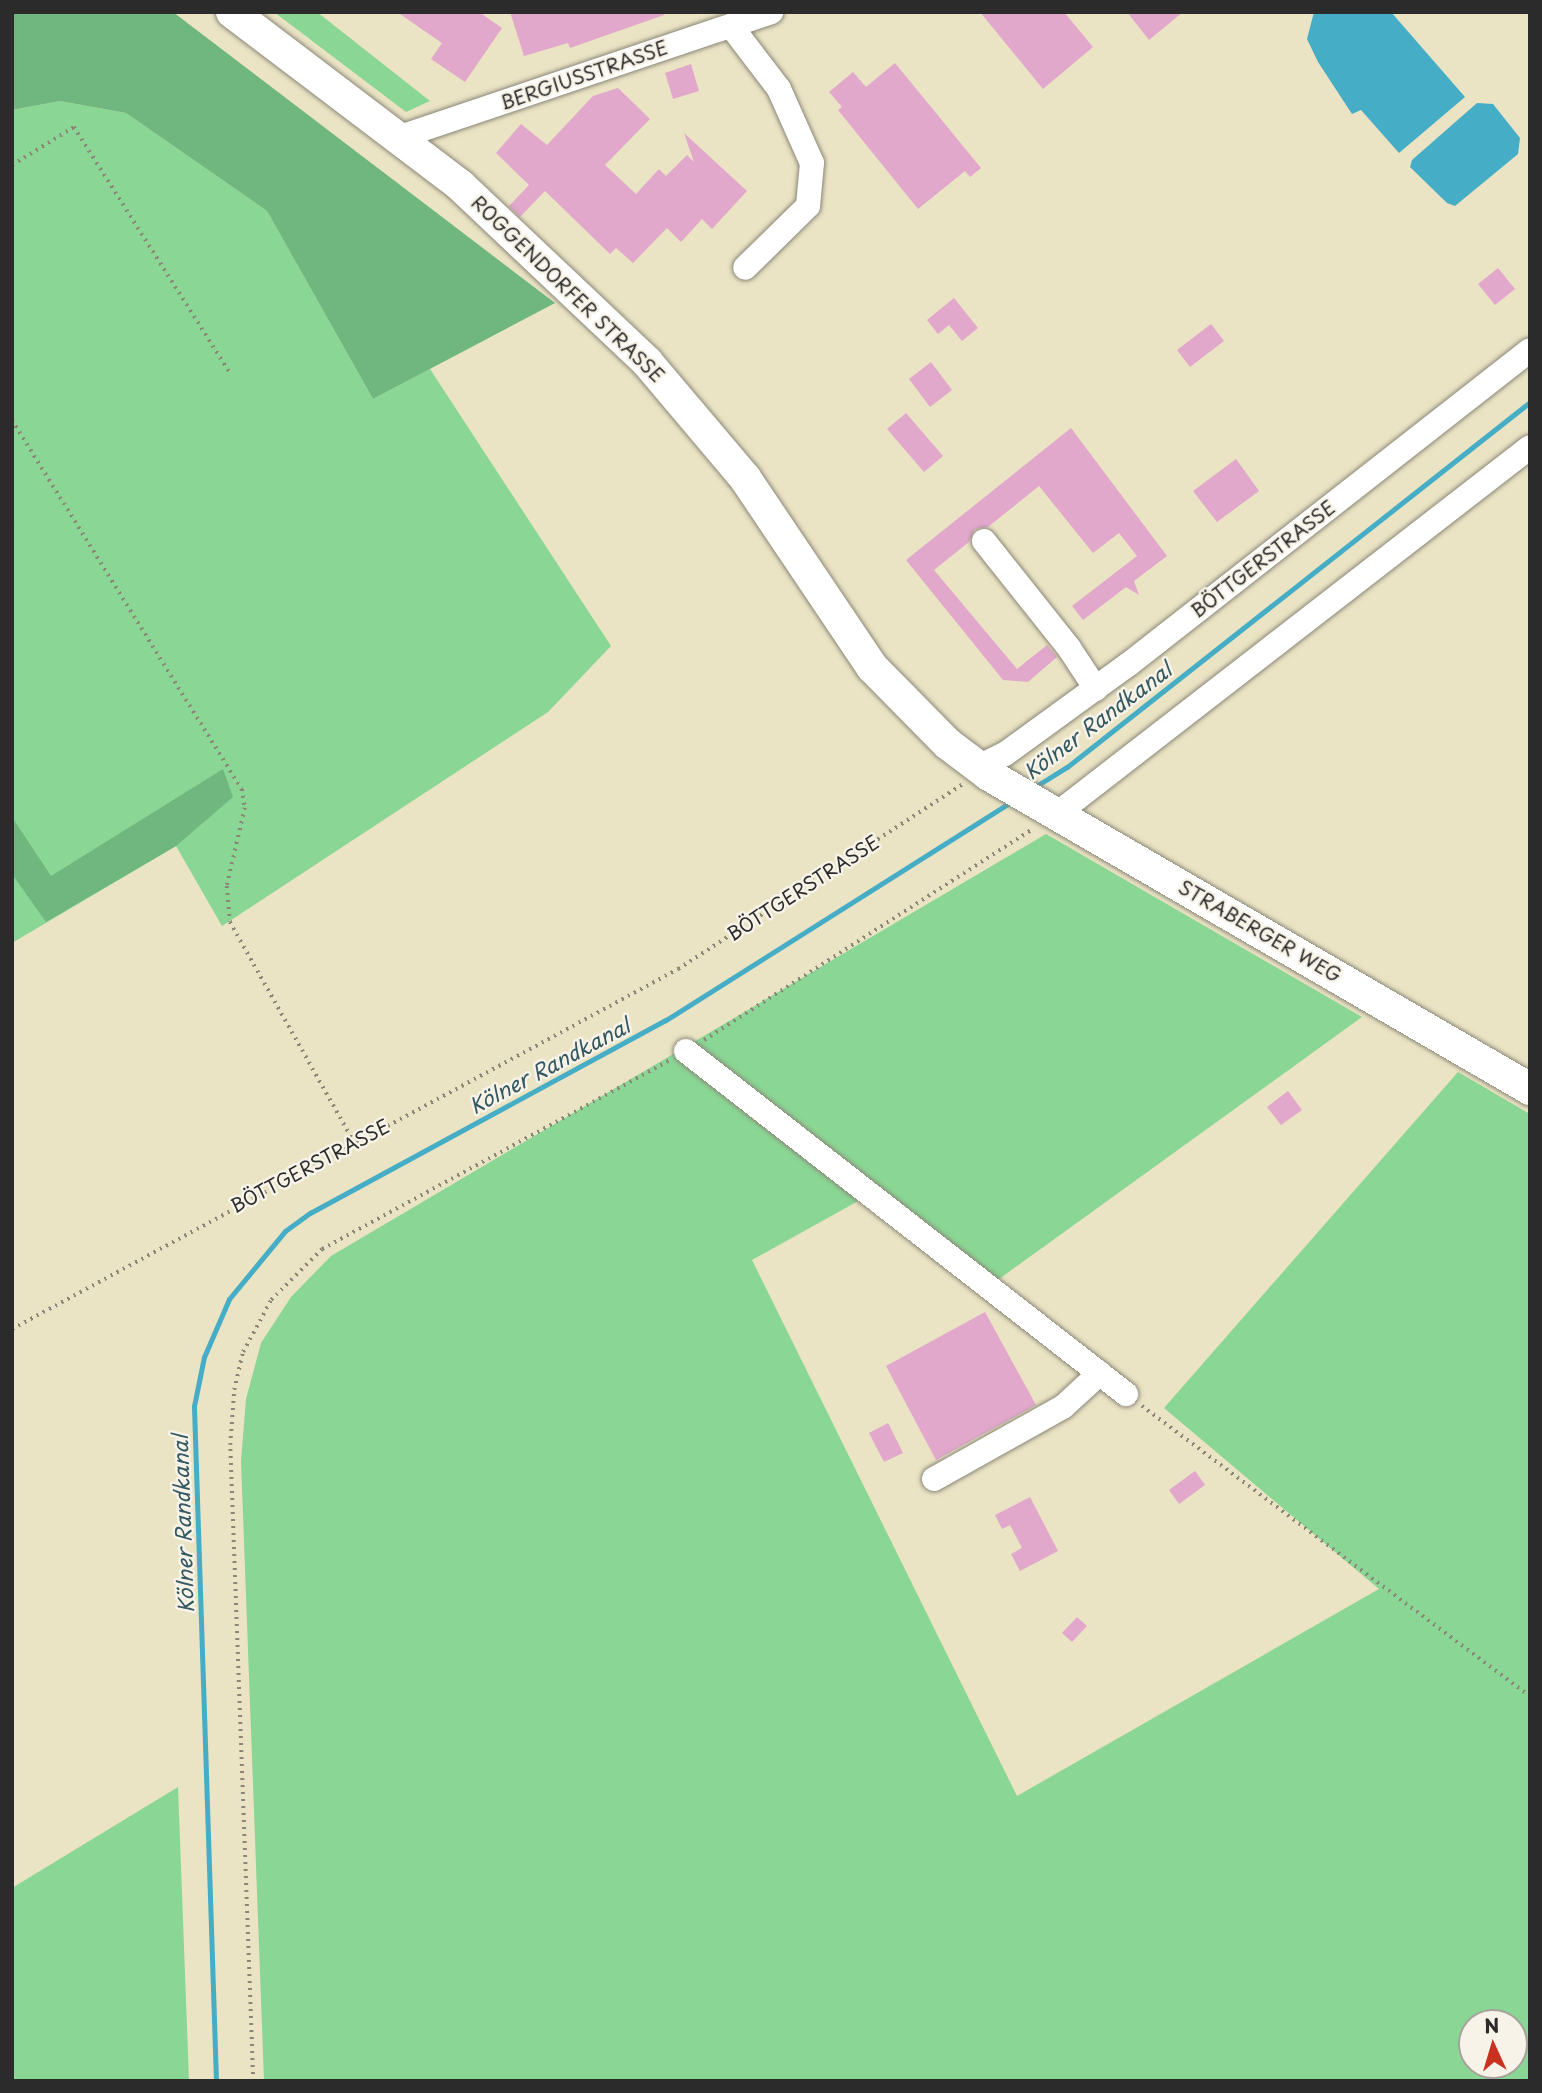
<!DOCTYPE html>
<meta charset="utf-8">
<style>
body{margin:0}
#map{position:relative;width:1542px;height:2093px;overflow:hidden;background:#eae3c4;font-family:"Playpen Sans",sans-serif}
div>[style]{position:absolute}
.green>*{inset:0;background:#8ad694}
.forest>*{inset:0;background:#6fb77e}
.water>*{inset:0;background:#45adc5}
.stream>*{height:5px;margin:-2.5px;padding:0 2.5px;transform-origin:2.5px;border-radius:2.5px;background:#45adc5}
.building>*{inset:0;background:#e1a8cc}
.path>*{height:3.5px;margin-top:-1.75px;transform-origin:0;background:repeating-linear-gradient(90deg,#8a8778 0 2px,transparent 0 7px)}
.roads{filter:drop-shadow(0 0 2px #8a8778) drop-shadow(0 0 2px #8a8778)}
.minor>*{height:24px;margin:-12px;padding:0 12px;transform-origin:12px;border-radius:12px;background:#fff}
.major>*{height:32px;margin:-16px;padding:0 16px;transform-origin:16px;border-radius:16px;background:#fff}
span{translate:-50% -50%;white-space:nowrap;text-align:center;line-height:1.15;-webkit-text-stroke:5px #f7f3e8;paint-order:stroke}
.street-label{font-size:19px;color:#2b2b2b}
.water-label{font-size:21px;color:#345861;font-style:italic}
.frame{position:absolute;inset:0;border:14px solid #2b2b2b;pointer-events:none}
.north{position:absolute;left:1458px;top:2009px;width:70px;height:70px;box-sizing:border-box;background:#f7f3e8;border:2px solid #a5a39c;border-radius:50%;rotate:356deg;font-size:19px;font-weight:700;line-height:28px;text-align:center;color:#2b2b2b}
.north::after{content:'';display:block;margin:auto;width:24px;height:32px;background:#c8321e;clip-path:polygon(50% 0,100% 100%,50% 72%,0 100%)}
</style>
<div id="map">
<div class="green">
<i style="clip-path:polygon(274px 12px,317px 12px,430px 101px,406px 112px)"></i>
<i style="clip-path:polygon(60px 101px,126px 113px,267px 211px,373px 399px,430px 369px,611px 646px,548px 712px,222px 926px,176px 846px,12px 943px,12px 110px)"></i>
<i style="clip-path:polygon(evenodd,1046px 834px,1362px 1017px,981px 1292px,860px 1200px,752px 1260px,1017px 1796px,1379px 1589px,1164px 1408px,1458px 1072px,1530px 1114px,1530px 2081px,264px 2081px,241px 1461px,246px 1399px,261px 1343px,291px 1297px,331px 1256px,1046px 834px,1472px 2023px,1514px 2023px,1514px 2065px,1472px 2065px,1472px 2023px)"></i>
<i style="clip-path:polygon(178px 1787px,189px 2081px,12px 2081px,12px 1888px)"></i>
</div>
<div class="forest">
<i style="clip-path:polygon(12px 12px,173px 12px,555px 303px,373px 399px,267px 211px,126px 113px,60px 101px,12px 110px)"></i>
<i style="clip-path:polygon(223px 769px,233px 797px,176px 846px,46px 922px,12px 874px,12px 817px,51px 876px)"></i>
</div>
<div class="water">
<i style="clip-path:polygon(1314px 12px,1391px 12px,1465px 97px,1399px 153px,1361px 110px,1352px 114px,1318px 62px,1307px 39px)"></i>
<i style="clip-path:polygon(1477px 103px,1493px 104px,1520px 138px,1518px 154px,1455px 206px,1447px 203px,1410px 167px,1412px 160px)"></i>
</div>
<div class="stream">
<i style="left:1033px;top:788px;width:40px;rotate:-32deg"></i>
<i style="left:1067px;top:767px;width:590px;rotate:-38.25deg"></i>
<i style="left:216px;top:2081px;width:675px;rotate:-91.87deg"></i>
<i style="left:194px;top:1406px;width:50px;rotate:-78.5deg"></i>
<i style="left:204px;top:1357px;width:63px;rotate:-66.7deg"></i>
<i style="left:229px;top:1299px;width:88px;rotate:-50.5deg"></i>
<i style="left:285px;top:1231px;width:31px;rotate:-36deg"></i>
<i style="left:310px;top:1213px;width:405px;rotate:-28.5deg"></i>
<i style="left:666px;top:1020px;width:410px;rotate:-32.3deg"></i>
</div>
<div class="building">
<i style="clip-path:polygon(397px 12px,479px 12px,502px 28px,465px 82px,431px 59px,442px 43px)"></i>
<i style="clip-path:polygon(510px 12px,664px 12px,664px 15px,570px 48px,568px 43px,524px 56px)"></i>
<i style="clip-path:polygon(980px 12px,1064px 12px,1093px 47px,1043px 89px)"></i>
<i style="clip-path:polygon(1127px 12px,1183px 12px,1149px 40px)"></i>
<i style="clip-path:polygon(895px 63px,981px 168px,970px 177px,965px 171px,918px 209px,838px 110px,842px 107px,829px 92px,853px 72px,866px 87px)"></i>
<i style="clip-path:polygon(691px 64px,699px 91px,673px 99px,665px 73px)"></i>
<i style="clip-path:polygon(618px 88px,650px 119px,605px 165px,636px 194px,659px 169px,666px 176px,687px 155px,694px 162px,684px 133px,747px 191px,712px 229px,702px 219px,681px 242px,667px 228px,633px 263px,616px 248px,610px 254px,545px 191px,520px 217px,509px 206px,529px 185px,496px 153px,521px 124px,547px 145px,593px 96px)"></i>
<i style="clip-path:polygon(1498px 268px,1515px 289px,1495px 305px,1478px 284px)"></i>
<i style="clip-path:polygon(954px 298px,978px 328px,962px 341px,949px 325px,938px 334px,927px 320px)"></i>
<i style="clip-path:polygon(1211px 324px,1224px 341px,1190px 367px,1177px 350px)"></i>
<i style="clip-path:polygon(931px 362px,952px 390px,930px 407px,909px 379px)"></i>
<i style="clip-path:polygon(906px 413px,943px 456px,924px 472px,887px 429px)"></i>
<i style="clip-path:polygon(1071px 428px,1167px 556px,1134px 581px,1139px 595px,1126px 587px,1083px 620px,1072px 606px,1137px 556px,1119px 533px,1093px 553px,1039px 486px,988px 527px,975px 529px,969px 542px,934px 570px,1017px 669px,1047px 645px,1057px 657px,1028px 682px,1003px 680px,906px 560px)"></i>
<i style="clip-path:polygon(1236px 459px,1259px 491px,1217px 522px,1193px 491px)"></i>
<i style="clip-path:polygon(1288px 1091px,1302px 1110px,1281px 1125px,1267px 1107px)"></i>
<i style="clip-path:polygon(985px 1312px,1036px 1405px,936px 1460px,886px 1366px)"></i>
<i style="clip-path:polygon(888px 1423px,903px 1453px,884px 1462px,869px 1433px)"></i>
<i style="clip-path:polygon(1195px 1471px,1205px 1485px,1179px 1504px,1169px 1490px)"></i>
<i style="clip-path:polygon(1030px 1497px,1058px 1551px,1020px 1571px,1011px 1554px,1022px 1548px,1010px 1525px,1002px 1529px,995px 1515px)"></i>
<i style="clip-path:polygon(1077px 1617px,1087px 1626px,1072px 1642px,1062px 1633px)"></i>
</div>
<div class="path">
<i style="left:12px;top:165px;width:73px;rotate:-31.5deg"></i>
<i style="left:74px;top:127px;width:293px;rotate:57.6deg"></i>
<i style="left:12px;top:420px;width:435px;rotate:58.1deg"></i>
<i style="left:242px;top:789px;width:19px;rotate:81deg"></i>
<i style="left:245px;top:808px;width:80px;rotate:103deg"></i>
<i style="left:227px;top:886px;width:36px;rotate:85deg"></i>
<i style="left:230px;top:922px;width:253px;rotate:60.6deg"></i>
<i style="left:12px;top:525px;width:7px;rotate:56deg"></i>
<i style="left:704px;top:1040px;width:391px;rotate:-32.7deg"></i>
<i style="left:12px;top:1329px;width:757px;rotate:-28.39deg"></i>
<i style="left:678px;top:969px;width:340px;rotate:-33deg"></i>
<i style="left:1142px;top:1406px;width:484px;rotate:36.8deg"></i>
<i style="left:253px;top:2081px;width:636px;rotate:-92.07deg"></i>
<i style="left:230px;top:1445px;width:55px;rotate:-85.8deg"></i>
<i style="left:234px;top:1390px;width:39px;rotate:-77deg"></i>
<i style="left:243px;top:1352px;width:59px;rotate:-61.7deg"></i>
<i style="left:271px;top:1300px;width:72px;rotate:-45deg"></i>
<i style="left:322px;top:1249px;width:396px;rotate:-28.5deg"></i>
</div>
<div class="roads">
<div class="minor">
<i style="left:731px;top:26px;width:79px;rotate:52.7deg"></i>
<i style="left:779px;top:89px;width:81px;rotate:66deg"></i>
<i style="left:812px;top:163px;width:43px;rotate:95.3deg"></i>
<i style="left:808px;top:206px;width:88px;rotate:135.5deg"></i>
<i style="left:397px;top:138px;width:395px;rotate:-18.6deg"></i>
<i style="left:984px;top:541px;width:137px;rotate:51.5deg"></i>
<i style="left:1069px;top:648px;width:49px;rotate:56.6deg"></i>
<i style="left:978px;top:767px;width:30px;rotate:-26deg"></i>
<i style="left:1005px;top:754px;width:153px;rotate:-36deg"></i>
<i style="left:1129px;top:664px;width:509px;rotate:-38.06deg"></i>
<i style="left:1058px;top:813px;width:597px;rotate:-37.79deg"></i>
<i style="left:686px;top:1051px;width:558px;rotate:37.94deg"></i>
<i style="left:934px;top:1479px;width:148px;rotate:-29.2deg"></i>
<i style="left:1063px;top:1407px;width:50px;rotate:-42.6deg"></i>
</div>
<div class="major">
<i style="left:232px;top:12px;width:288px;rotate:37.2deg"></i>
<i style="left:461px;top:186px;width:256px;rotate:43.4deg"></i>
<i style="left:647px;top:362px;width:152px;rotate:49.8deg"></i>
<i style="left:745px;top:478px;width:228px;rotate:56.1deg"></i>
<i style="left:872px;top:667px;width:108px;rotate:45.4deg"></i>
<i style="left:948px;top:744px;width:51px;rotate:37.1deg"></i>
<i style="left:989px;top:775px;width:626px;rotate:30.13deg"></i>
</div>
</div>
<div class="street-label">
<span style="left:584px;top:75px;rotate:-19deg">BERGIUSSTRASSE</span>
<span style="left:568px;top:289px;rotate:44deg">ROGGENDORFER STRASSE</span>
<span style="left:1263px;top:559px;rotate:-38deg">BÖTTGERSTRASSE</span>
<span style="left:803px;top:888px;rotate:-33deg">BÖTTGERSTRASSE</span>
<span style="left:1260px;top:931px;rotate:30deg">STRABERGER WEG</span>
<span style="left:310px;top:1166px;rotate:-28deg">BÖTTGERSTRASSE</span>
</div>
<div class="water-label">
<span style="left:1097px;top:720px;rotate:-37deg">Kölner Randkanal</span>
<span style="left:549px;top:1065px;rotate:-28deg">Kölner Randkanal</span>
<span style="left:182px;top:1524px;rotate:-92deg">Kölner Randkanal</span>
</div>
<div class="frame"></div>
<div class="north">N</div>
</div>
